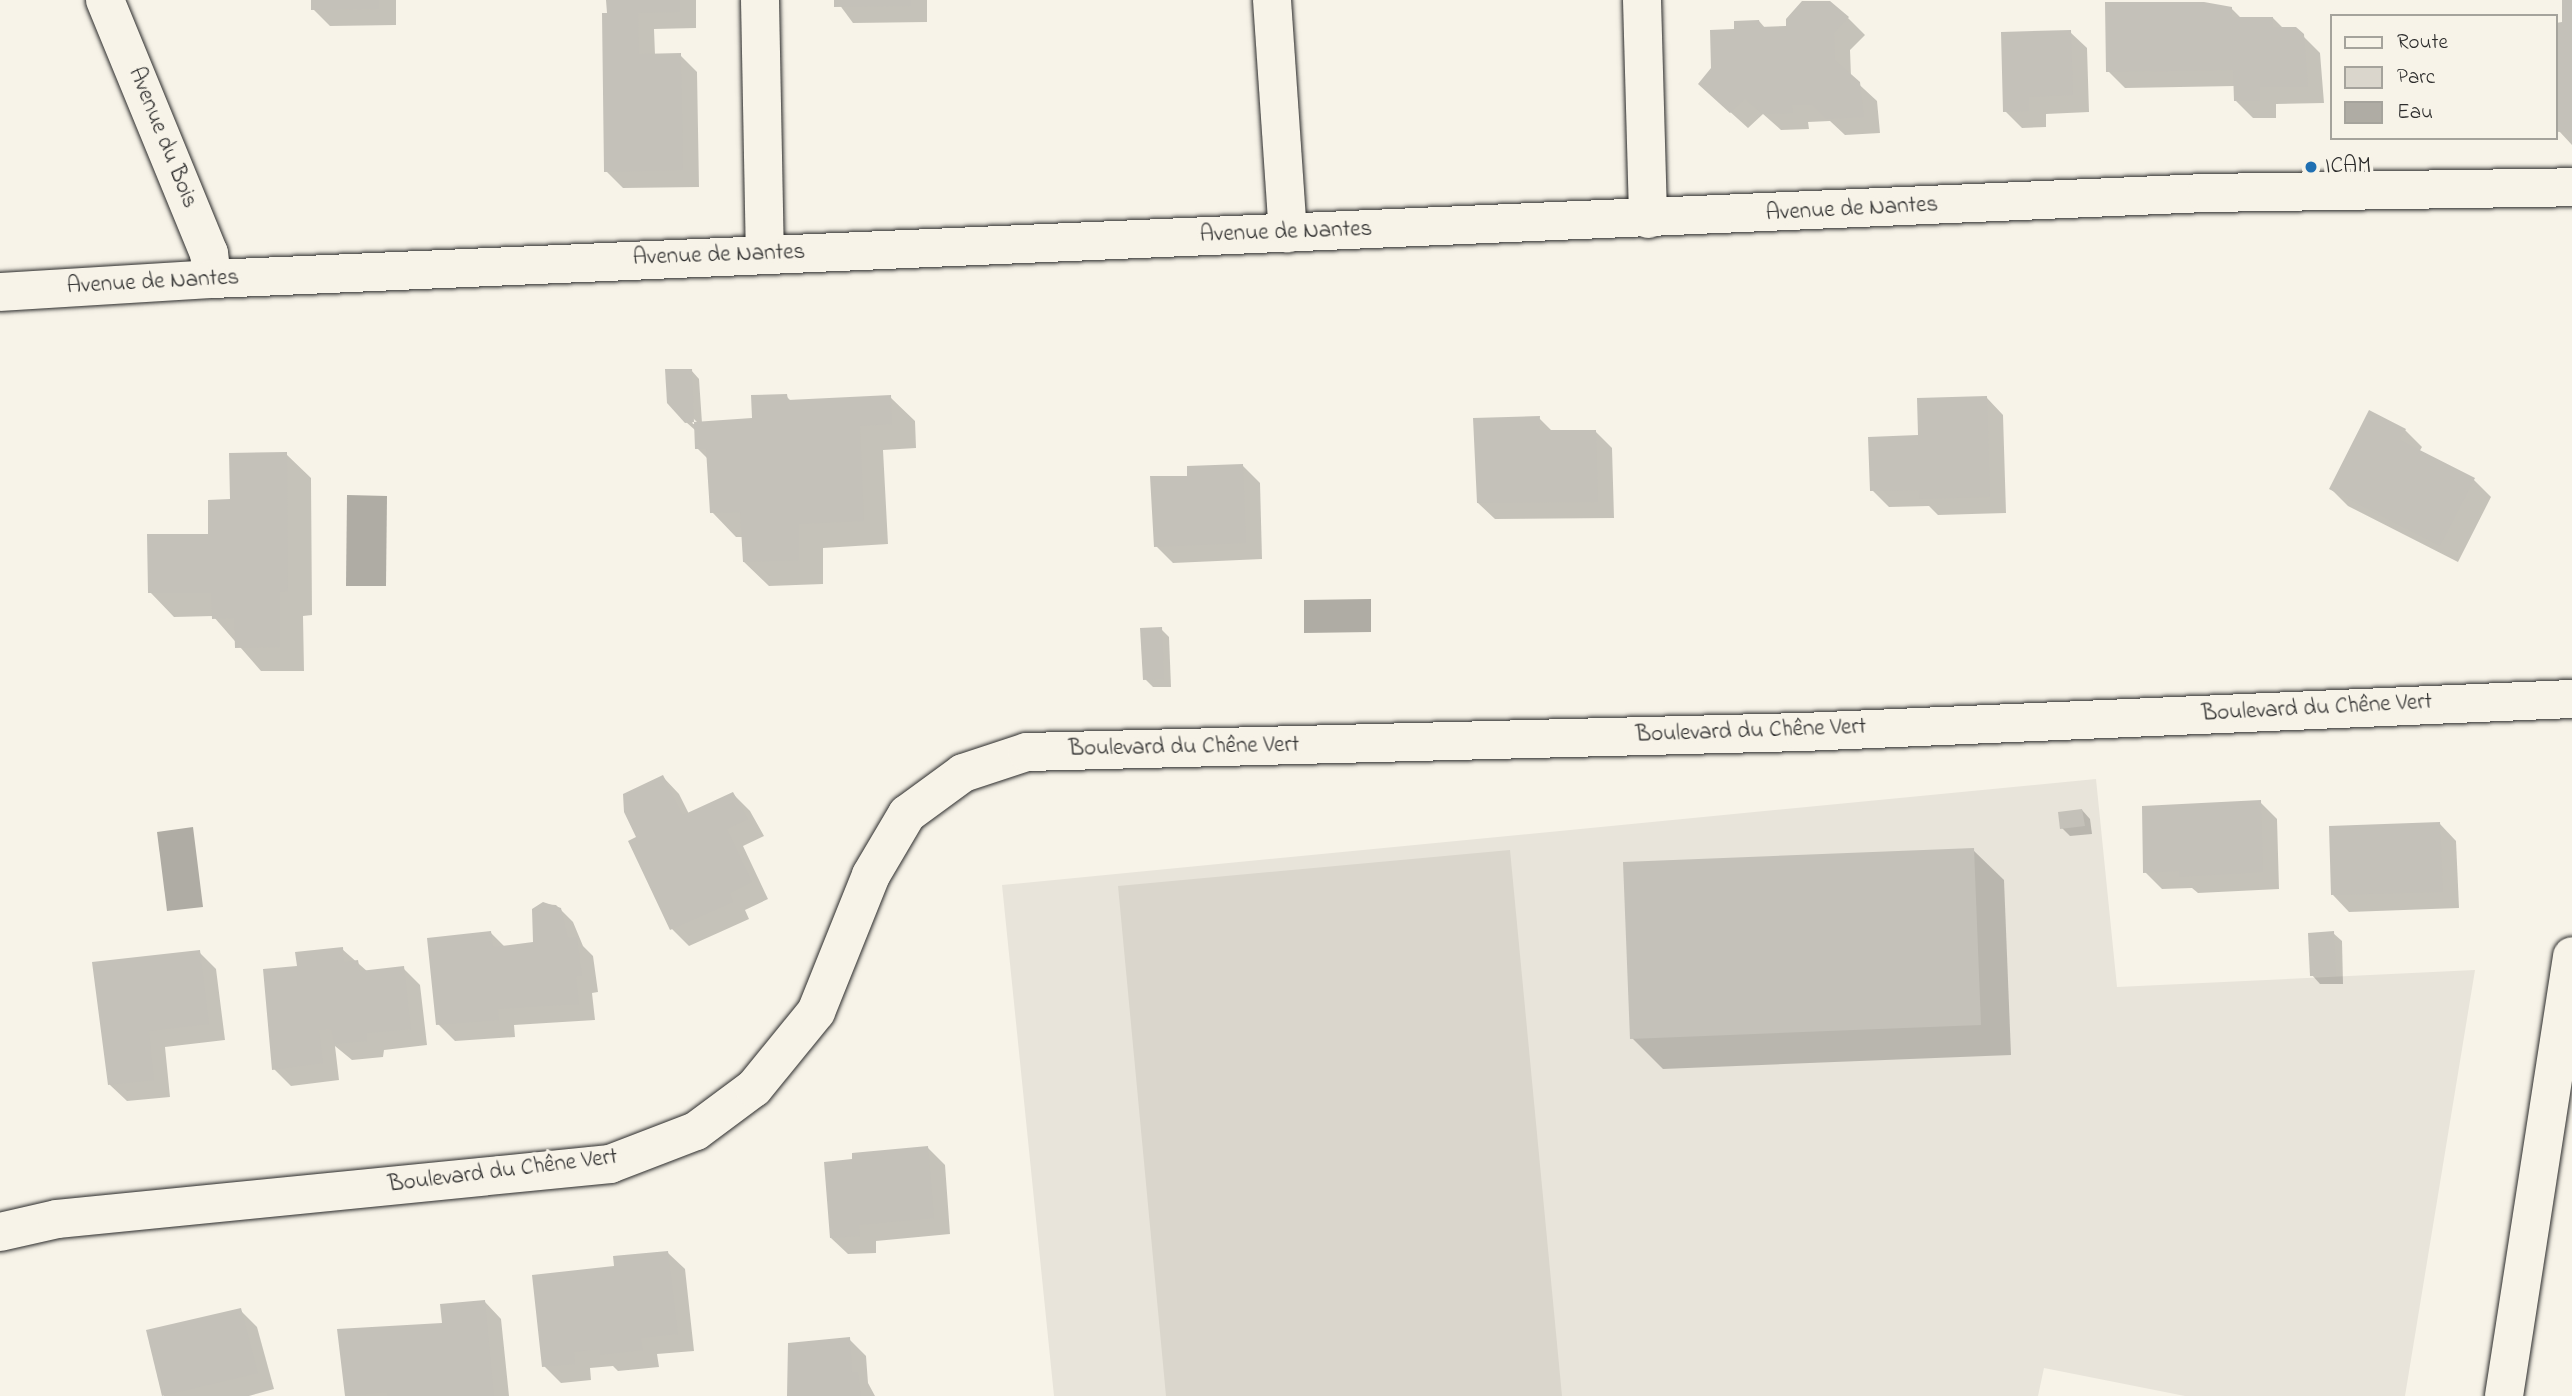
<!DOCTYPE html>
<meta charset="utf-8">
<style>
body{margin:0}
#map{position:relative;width:2572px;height:1396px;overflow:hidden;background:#f7f3e8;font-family:"Indie Flower",sans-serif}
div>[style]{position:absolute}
.built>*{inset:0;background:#e8e4da}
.green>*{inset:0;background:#dad6cc}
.water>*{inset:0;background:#afaca4}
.shadow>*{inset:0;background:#0003}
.building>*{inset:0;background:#c4c1b9}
.roads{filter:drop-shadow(0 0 2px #2b2b2b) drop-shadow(0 0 2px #2b2b2b)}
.street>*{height:38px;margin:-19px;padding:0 19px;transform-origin:19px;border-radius:19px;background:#f7f3e8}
.secondary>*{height:38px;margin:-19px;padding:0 19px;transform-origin:19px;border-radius:19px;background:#f7f3e8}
.dots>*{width:19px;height:19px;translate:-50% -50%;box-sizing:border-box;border:4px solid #f7f3e8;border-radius:50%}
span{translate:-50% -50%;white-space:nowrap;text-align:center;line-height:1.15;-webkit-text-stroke:7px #f7f3e8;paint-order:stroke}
.street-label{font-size:23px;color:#2b2b2b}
.poi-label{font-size:23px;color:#2b2b2b}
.left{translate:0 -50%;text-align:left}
.legend{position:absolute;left:2330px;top:14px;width:228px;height:126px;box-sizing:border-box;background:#f7f3e8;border:2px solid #a5a39c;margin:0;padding:9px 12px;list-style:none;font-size:21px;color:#2b2b2b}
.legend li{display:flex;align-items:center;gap:14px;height:35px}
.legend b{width:35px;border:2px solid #a5a39c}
</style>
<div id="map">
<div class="built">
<i style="clip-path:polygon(2096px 779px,2117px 987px,2475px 970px,2405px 1396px,2185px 1396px,2044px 1368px,2038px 1396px,1054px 1396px,1002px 885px)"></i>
</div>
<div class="green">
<i style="clip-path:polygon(1510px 850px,1562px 1396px,1166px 1396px,1118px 886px)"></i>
</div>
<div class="water">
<i style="clip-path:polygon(347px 495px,387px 496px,386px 586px,346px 586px)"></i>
<i style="clip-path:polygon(1371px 599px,1371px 632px,1304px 633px,1304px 600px)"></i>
<i style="clip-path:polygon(193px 827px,203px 907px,167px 911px,157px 832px)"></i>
</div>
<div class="shadow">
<i style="clip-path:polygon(313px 0,396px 0,396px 25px,330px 26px,313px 9px)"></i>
<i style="clip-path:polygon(608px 0,696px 0,696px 28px,654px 29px,655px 55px,680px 55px,697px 72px,699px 187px,623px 188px,606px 171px)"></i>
<i style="clip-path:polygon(836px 0,927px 0,927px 22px,853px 23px)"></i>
<i style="clip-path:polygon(2563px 0,2572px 0,2572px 145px,2559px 131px,2556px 111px,2556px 25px,2567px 25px)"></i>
<i style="clip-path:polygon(2231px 8px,2241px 18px,2273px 18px,2283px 28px,2295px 28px,2320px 53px,2324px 103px,2276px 104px,2276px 118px,2253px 118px,2236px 101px,2235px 86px,2125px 88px,2108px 71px)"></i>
<i style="clip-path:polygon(1848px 18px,1865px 35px,1850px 50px,1851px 77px,1877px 101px,1880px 133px,1845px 135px,1830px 121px,1808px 122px,1809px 129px,1781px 130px,1763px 114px,1748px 128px,1717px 100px,1713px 69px,1736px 31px,1759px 21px,1766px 29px)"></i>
<i style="clip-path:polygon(2070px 32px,2087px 48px,2089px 112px,2046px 114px,2046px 127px,2022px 128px,2005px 111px)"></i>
<i style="clip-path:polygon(evenodd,691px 370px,699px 379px,702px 423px,754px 419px,786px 396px,792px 402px,890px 397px,915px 421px,916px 448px,883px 450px,888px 544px,823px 548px,823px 584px,769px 586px,744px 562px,743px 537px,736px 537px,712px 512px,709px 460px,697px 448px,695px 430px,686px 422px,691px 370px,689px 415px,690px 415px,699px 424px,693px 424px,689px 415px)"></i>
<i style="clip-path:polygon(1987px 398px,2003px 415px,2006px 513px,1938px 515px,1929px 506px,1889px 507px,1872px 490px)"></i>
<i style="clip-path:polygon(1539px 418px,1553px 432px,1595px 431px,1612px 448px,1614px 518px,1495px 519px,1478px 503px)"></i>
<i style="clip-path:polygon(2405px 430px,2422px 447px,2419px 452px,2474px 480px,2491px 497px,2458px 562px,2348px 506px,2331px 489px)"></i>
<i style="clip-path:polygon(286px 454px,311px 478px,312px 615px,303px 616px,304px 671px,261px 671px,213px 616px,174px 617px,150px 592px,210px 536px,232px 501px)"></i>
<i style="clip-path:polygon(1243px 466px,1260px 483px,1262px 559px,1173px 563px,1156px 546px,1189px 477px)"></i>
<i style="clip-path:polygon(1161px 629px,1169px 637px,1171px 687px,1153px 687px,1145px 679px)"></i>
<i style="clip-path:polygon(663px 777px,679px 794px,689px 814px,733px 794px,750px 811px,764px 836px,743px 846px,768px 899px,745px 910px,749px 919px,689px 946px,672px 929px,630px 842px,639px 838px)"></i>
<i style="clip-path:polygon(2260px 802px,2277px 819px,2279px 889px,2198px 893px,2192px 888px,2162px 889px,2145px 872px)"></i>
<i style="clip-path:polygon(2082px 810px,2090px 819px,2092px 834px,2070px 836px,2062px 828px)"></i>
<i style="clip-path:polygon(2440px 824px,2456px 841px,2459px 908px,2349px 912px,2333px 895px)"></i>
<i style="clip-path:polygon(1973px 850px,2004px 880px,2011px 1055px,1663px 1069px,1632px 1038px)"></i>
<i style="clip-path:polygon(543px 904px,556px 905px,573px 922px,583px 946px,593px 956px,598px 992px,592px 993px,595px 1020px,514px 1025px,515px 1037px,455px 1041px,438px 1024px,490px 932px,505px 947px,534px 944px)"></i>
<i style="clip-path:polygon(2333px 933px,2342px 941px,2343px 984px,2320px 984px,2312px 975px)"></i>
<i style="clip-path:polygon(342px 949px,368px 972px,403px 968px,420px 985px,427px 1045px,384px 1050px,383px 1057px,352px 1060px,335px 1046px,339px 1080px,291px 1086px,274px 1069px,299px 968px)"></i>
<i style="clip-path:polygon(199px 952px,216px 969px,225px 1040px,165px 1047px,170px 1097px,127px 1101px,110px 1085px,94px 964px)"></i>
<i style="clip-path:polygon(928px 1148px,945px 1165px,950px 1234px,876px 1241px,876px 1253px,848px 1254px,831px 1238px)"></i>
<i style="clip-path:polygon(668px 1253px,685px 1269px,694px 1351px,657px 1354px,659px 1367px,618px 1371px,613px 1366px,590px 1368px,591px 1380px,561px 1383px,544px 1366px,616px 1267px)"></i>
<i style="clip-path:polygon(485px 1302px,501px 1319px,509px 1396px,346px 1396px,339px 1331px,444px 1325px)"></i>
<i style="clip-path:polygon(240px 1310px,257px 1327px,274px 1389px,249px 1396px,164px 1396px,148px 1331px)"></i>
<i style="clip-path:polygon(849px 1339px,866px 1356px,868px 1383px,875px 1396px,789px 1396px)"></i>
</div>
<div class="building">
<i style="clip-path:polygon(311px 0,379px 0,379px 9px,311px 10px)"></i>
<i style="clip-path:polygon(606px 0,680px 0,680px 12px,638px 13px,639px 54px,681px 53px,683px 170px,604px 172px,602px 13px,607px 13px)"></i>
<i style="clip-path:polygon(834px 0,911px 0,911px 6px,834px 7px)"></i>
<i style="clip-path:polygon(2562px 0,2572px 0,2572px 131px,2557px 132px,2556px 23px,2562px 22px)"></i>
<i style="clip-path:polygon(1802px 1px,1830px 1px,1849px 17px,1834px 33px,1835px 60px,1860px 82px,1864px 117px,1826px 119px,1812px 105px,1792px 105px,1793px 113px,1762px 114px,1745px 99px,1730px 113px,1698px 84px,1711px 68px,1710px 30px,1734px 29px,1734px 21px,1759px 20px,1760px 27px,1786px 26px,1786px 19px)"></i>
<i style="clip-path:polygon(2105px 2px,2204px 2px,2232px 7px,2232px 17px,2273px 17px,2273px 27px,2296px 27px,2304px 34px,2308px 87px,2260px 87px,2260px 101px,2234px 101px,2233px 70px,2106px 72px)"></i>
<i style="clip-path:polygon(2071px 30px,2073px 95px,2029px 97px,2029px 111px,2003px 112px,2001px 32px)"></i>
<i style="clip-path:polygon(665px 369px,692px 369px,694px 422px,685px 423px,667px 403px)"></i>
<i style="clip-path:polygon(787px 394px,788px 400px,891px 395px,892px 424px,860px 426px,864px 521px,799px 524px,799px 560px,743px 562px,740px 512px,710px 513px,706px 449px,695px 449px,694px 422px,752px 418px,751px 395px)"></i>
<i style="clip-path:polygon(1987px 396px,1990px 497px,1919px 499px,1920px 490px,1870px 491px,1868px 437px,1918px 435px,1917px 398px)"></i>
<i style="clip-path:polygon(2369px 410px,2406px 429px,2400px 440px,2475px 478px,2440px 546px,2329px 489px)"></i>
<i style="clip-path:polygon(1540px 416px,1539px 430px,1596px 430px,1598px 502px,1477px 503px,1473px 418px)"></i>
<i style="clip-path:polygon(287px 452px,288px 591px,280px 592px,280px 647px,235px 648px,234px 618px,212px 619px,211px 593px,148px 593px,147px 534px,208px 534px,208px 500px,230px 499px,229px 453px)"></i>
<i style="clip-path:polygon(1243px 464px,1246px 543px,1154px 547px,1150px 476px,1187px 476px,1187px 466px)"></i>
<i style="clip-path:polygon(1162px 627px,1164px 679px,1143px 680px,1140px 628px)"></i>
<i style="clip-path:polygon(663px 775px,683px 815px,733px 792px,748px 819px,727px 829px,752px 882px,730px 893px,733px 902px,670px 930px,628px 841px,636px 837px,624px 812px,623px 794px)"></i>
<i style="clip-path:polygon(2261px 800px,2263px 872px,2179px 877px,2179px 871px,2143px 873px,2142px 806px)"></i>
<i style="clip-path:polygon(2082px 809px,2085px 826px,2060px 829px,2058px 812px)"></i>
<i style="clip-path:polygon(2440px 822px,2443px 892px,2331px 895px,2329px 826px)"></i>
<i style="clip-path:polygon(1974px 848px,1981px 1025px,1630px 1039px,1623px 862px)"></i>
<i style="clip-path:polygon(543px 902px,561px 908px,568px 938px,577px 937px,582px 976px,576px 976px,579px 1004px,498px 1009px,499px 1020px,436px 1025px,427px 938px,491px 931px,493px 947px,533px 942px,532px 909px)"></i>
<i style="clip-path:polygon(2334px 931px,2336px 976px,2310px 976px,2308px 933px)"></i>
<i style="clip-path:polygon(343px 947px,344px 962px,358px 960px,360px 971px,404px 966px,411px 1029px,367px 1033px,367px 1041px,334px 1044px,331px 1029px,319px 1030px,323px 1063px,272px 1070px,263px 969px,297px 966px,295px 952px)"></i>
<i style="clip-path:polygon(200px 950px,209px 1024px,149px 1031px,154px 1080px,108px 1085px,92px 962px)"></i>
<i style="clip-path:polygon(928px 1146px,934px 1218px,859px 1225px,860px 1236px,830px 1238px,824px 1162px,852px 1159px,852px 1153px)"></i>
<i style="clip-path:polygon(668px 1251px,678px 1334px,641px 1338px,643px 1350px,600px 1355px,600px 1349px,574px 1352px,575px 1364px,542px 1367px,532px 1275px,614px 1266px,613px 1256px)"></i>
<i style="clip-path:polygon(485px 1300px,494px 1396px,387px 1396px,387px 1392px,345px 1396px,337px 1329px,442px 1323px,440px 1304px)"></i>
<i style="clip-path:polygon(241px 1308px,258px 1373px,162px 1396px,146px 1330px)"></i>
<i style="clip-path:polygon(850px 1337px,852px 1372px,858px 1372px,861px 1396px,787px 1396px,788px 1343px)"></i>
</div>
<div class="roads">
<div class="street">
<i style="left:105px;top:0;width:274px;rotate:67.7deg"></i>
<i style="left:209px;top:253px;width:26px;rotate:83deg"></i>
<i style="left:760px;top:0;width:254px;rotate:88.9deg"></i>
<i style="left:1272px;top:0;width:234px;rotate:86.1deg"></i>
<i style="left:1642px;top:0;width:219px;rotate:88.4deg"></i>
<i style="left:0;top:292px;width:212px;rotate:-3.5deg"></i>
<i style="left:212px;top:279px;width:1997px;rotate:-2.47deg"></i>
<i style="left:2207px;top:193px;width:365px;rotate:-0.9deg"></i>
<i style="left:0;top:1232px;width:58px;rotate:-12.8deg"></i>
<i style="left:57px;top:1219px;width:556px;rotate:-5.68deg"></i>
<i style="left:610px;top:1164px;width:92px;rotate:-21deg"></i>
<i style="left:696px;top:1131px;width:72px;rotate:-36.6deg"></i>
<i style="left:754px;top:1088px;width:98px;rotate:-50.8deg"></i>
<i style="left:816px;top:1012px;width:148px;rotate:-68.1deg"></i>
<i style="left:871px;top:875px;width:71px;rotate:-59.5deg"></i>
<i style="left:907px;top:814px;width:69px;rotate:-36.2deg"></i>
<i style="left:963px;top:773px;width:67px;rotate:-18.2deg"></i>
<i style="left:1027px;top:752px;width:776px;rotate:-1.48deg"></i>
<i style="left:1803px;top:732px;width:770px;rotate:-2.46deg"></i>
</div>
<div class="secondary">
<i style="left:2504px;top:1396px;width:445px;rotate:-81.2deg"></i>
</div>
</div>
<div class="dots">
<i style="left:2311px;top:167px;background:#1f6fb2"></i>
</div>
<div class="street-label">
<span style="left:162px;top:138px;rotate:68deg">Avenue du Bois</span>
<span style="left:1852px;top:210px;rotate:-3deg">Avenue de Nantes</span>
<span style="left:1286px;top:233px;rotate:-2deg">Avenue de Nantes</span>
<span style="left:719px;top:256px;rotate:-2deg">Avenue de Nantes</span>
<span style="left:153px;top:283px;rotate:-3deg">Avenue de Nantes</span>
<span style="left:2317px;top:709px;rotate:-3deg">Boulevard du Chêne Vert</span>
<span style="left:1751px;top:732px;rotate:-2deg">Boulevard du Chêne Vert</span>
<span style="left:1184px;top:748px;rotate:-1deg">Boulevard du Chêne Vert</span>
<span style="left:503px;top:1172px;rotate:-7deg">Boulevard du Chêne Vert</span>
</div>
<div class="poi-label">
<span class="left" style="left:2325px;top:167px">ICAM</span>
</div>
<ul class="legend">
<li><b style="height:9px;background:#f7f3e8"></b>Route</li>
<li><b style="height:19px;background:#dad6cc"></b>Parc</li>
<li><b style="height:19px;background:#afaca4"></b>Eau</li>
</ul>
</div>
